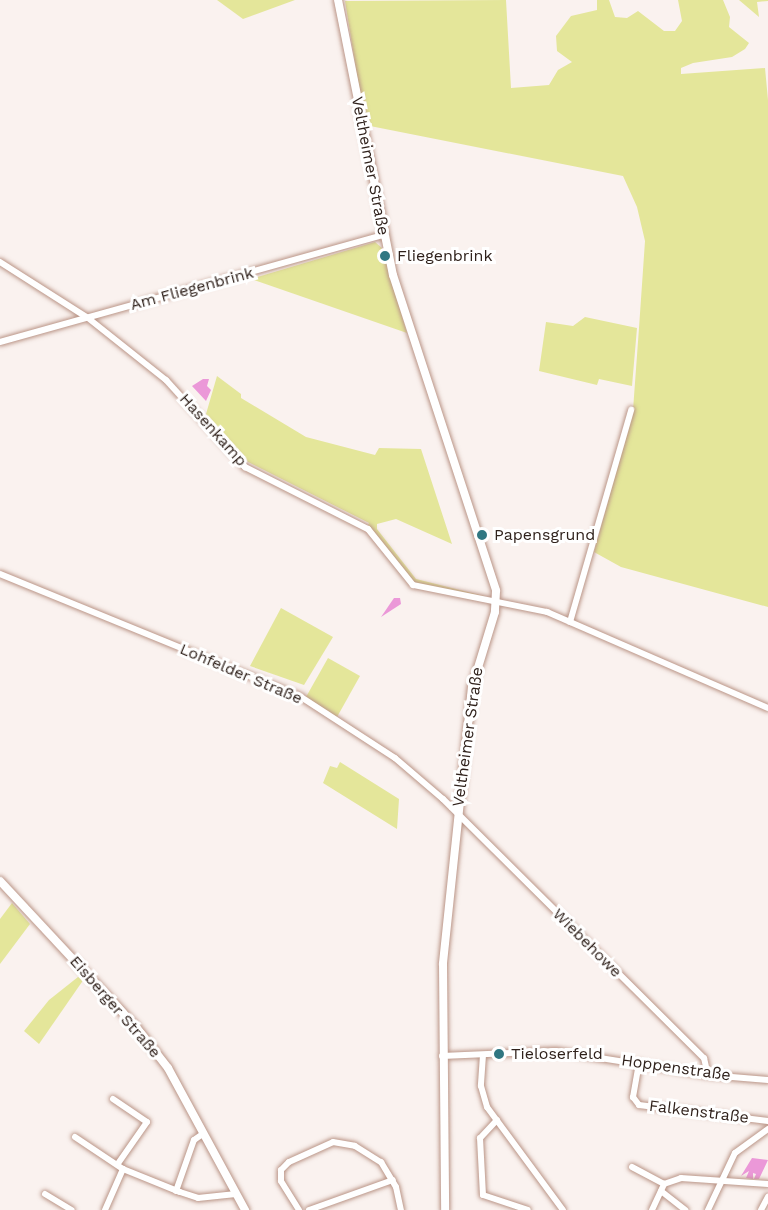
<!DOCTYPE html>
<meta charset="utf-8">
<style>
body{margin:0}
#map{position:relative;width:768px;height:1210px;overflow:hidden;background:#faf2ef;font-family:"Work Sans",sans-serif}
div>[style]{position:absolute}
.green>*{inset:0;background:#e4e69a}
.water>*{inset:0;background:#eb98d8}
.roads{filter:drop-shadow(0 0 2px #ba9587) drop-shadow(0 0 2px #ba9587)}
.minor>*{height:6px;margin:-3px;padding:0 3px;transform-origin:3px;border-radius:3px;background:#fff}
.secondary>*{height:8px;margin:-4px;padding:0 4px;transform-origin:4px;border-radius:4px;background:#fff}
.dots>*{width:16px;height:16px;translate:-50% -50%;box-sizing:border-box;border:3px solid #fff;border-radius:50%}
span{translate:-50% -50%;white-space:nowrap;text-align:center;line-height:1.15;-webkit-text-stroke:6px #fff;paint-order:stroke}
.street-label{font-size:16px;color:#30221c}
.poi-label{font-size:16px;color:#30221c}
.left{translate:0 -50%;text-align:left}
</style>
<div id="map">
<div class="green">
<i style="clip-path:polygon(217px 0,295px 0,243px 19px)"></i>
<i style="clip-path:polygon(506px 0,511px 88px,549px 85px,558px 70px,572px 62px,557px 51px,556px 36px,571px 16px,597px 10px,597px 0,609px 0,615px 17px,627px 18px,638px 11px,664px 31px,675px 31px,682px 21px,678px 0,723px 0,730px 17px,729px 27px,749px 43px,745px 49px,732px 57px,693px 63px,681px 68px,681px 74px,765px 68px,768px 100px,768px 607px,621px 567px,594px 552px,633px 410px,639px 328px,645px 241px,637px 207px,623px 176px,365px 125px,345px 1px)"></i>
<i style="clip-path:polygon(739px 0,768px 0,768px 1px,757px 2px,759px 17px)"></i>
<i style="clip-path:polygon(375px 242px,382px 248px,407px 333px,251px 279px)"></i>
<i style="clip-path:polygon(585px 317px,637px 328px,632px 386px,599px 379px,597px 385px,539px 371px,546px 322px,573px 326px)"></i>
<i style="clip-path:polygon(217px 376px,241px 394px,241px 398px,306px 437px,375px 455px,379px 448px,421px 449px,452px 544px,396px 519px,377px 524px,377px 529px,416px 579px,488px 597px,414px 583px,367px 527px,369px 523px,248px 462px,206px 414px)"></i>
<i style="clip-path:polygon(281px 608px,333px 637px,304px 685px,250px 666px)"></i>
<i style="clip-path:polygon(328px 658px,360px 676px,337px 717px,306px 697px)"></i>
<i style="clip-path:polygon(340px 762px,399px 799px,397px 829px,323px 783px,330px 766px,337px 768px)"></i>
<i style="clip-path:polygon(12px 903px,30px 924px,0 964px,0 919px)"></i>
<i style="clip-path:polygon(78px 977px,84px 979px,39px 1044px,24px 1031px,49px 1000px)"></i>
</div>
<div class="water">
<i style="clip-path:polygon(203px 379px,209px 379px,207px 386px,211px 390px,206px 401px,192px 386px)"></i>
<i style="clip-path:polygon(394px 598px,400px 598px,401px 604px,381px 617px)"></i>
<i style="clip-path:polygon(752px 1158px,768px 1160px,759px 1179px,754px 1179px,756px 1174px,753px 1173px,753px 1179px,746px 1178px,749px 1171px,741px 1176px)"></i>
</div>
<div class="roads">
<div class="minor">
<i style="left:0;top:262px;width:104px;rotate:32.5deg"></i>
<i style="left:88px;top:318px;width:100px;rotate:38.5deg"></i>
<i style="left:166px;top:380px;width:118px;rotate:47.8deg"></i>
<i style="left:245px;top:467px;width:138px;rotate:26.8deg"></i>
<i style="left:368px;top:529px;width:72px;rotate:51.2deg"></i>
<i style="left:413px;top:585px;width:137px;rotate:11.4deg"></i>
<i style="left:547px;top:612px;width:241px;rotate:23.5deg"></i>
<i style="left:0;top:342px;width:399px;rotate:-15.6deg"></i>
<i style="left:0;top:574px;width:325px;rotate:22.2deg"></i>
<i style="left:301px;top:697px;width:112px;rotate:33deg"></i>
<i style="left:395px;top:758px;width:63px;rotate:40.5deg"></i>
<i style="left:443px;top:799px;width:368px;rotate:44.8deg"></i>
<i style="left:704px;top:1058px;width:17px;rotate:77deg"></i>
<i style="left:570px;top:622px;width:221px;rotate:-73.9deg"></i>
<i style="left:483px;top:1055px;width:31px;rotate:94deg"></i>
<i style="left:481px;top:1086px;width:22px;rotate:74deg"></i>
<i style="left:487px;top:1107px;width:128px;rotate:53.6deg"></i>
<i style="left:442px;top:1056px;width:114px;rotate:-2.5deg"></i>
<i style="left:556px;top:1051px;width:154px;rotate:9deg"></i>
<i style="left:708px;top:1075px;width:60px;rotate:4.8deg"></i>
<i style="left:639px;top:1063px;width:35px;rotate:100deg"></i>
<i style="left:633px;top:1097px;width:10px;rotate:53deg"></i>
<i style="left:639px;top:1105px;width:130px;rotate:7.1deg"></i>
<i style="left:113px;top:1099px;width:41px;rotate:34.1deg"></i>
<i style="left:147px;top:1122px;width:52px;rotate:124.9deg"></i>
<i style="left:497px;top:1120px;width:25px;rotate:133deg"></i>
<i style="left:480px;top:1138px;width:57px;rotate:87deg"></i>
<i style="left:483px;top:1195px;width:47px;rotate:18.4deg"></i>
<i style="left:75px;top:1137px;width:58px;rotate:33.7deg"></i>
<i style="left:123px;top:1169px;width:61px;rotate:22deg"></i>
<i style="left:180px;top:1192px;width:19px;rotate:18deg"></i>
<i style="left:198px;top:1198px;width:38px;rotate:-6deg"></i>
<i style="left:632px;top:1167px;width:36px;rotate:28deg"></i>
<i style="left:176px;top:1191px;width:54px;rotate:-70.6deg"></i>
<i style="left:194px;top:1140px;width:12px;rotate:-35deg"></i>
<i style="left:661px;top:1191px;width:31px;rotate:38deg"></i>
<i style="left:45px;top:1194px;width:31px;rotate:31deg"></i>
<i style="left:105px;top:1210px;width:45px;rotate:-66.3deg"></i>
<i style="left:299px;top:1210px;width:34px;rotate:-122deg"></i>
<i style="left:281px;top:1181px;width:11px;rotate:-90deg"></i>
<i style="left:281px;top:1170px;width:11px;rotate:-45deg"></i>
<i style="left:289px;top:1162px;width:48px;rotate:-24.4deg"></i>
<i style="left:333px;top:1142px;width:22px;rotate:10deg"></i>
<i style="left:355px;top:1146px;width:31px;rotate:32deg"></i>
<i style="left:381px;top:1162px;width:29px;rotate:59deg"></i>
<i style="left:396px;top:1187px;width:24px;rotate:78deg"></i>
<i style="left:309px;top:1210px;width:89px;rotate:-19.7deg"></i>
<i style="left:652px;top:1210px;width:29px;rotate:-65deg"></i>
<i style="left:664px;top:1184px;width:18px;rotate:-19deg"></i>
<i style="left:681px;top:1178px;width:87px;rotate:3.9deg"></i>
<i style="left:708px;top:1210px;width:63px;rotate:-64.7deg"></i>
<i style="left:735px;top:1153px;width:41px;rotate:-36deg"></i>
<i style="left:761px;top:1210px;width:15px;rotate:-62deg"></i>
</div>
<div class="secondary">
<i style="left:338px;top:0;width:280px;rotate:78.7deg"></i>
<i style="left:393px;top:275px;width:332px;rotate:71.9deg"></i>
<i style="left:496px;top:591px;width:21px;rotate:93deg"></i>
<i style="left:495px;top:612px;width:78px;rotate:107deg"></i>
<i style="left:472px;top:687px;width:279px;rotate:96deg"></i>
<i style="left:443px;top:964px;width:246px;rotate:89.5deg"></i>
<i style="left:0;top:881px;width:200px;rotate:47deg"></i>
<i style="left:136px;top:1027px;width:52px;rotate:52deg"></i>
<i style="left:168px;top:1068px;width:162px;rotate:61.5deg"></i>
</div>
</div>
<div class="dots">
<i style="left:385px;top:256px;background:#307782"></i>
<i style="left:482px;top:535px;background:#307782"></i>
<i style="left:499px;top:1054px;background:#307782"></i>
</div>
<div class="street-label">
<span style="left:370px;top:166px;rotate:79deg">Veltheimer Straße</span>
<span style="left:192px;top:289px;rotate:-15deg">Am Fliegenbrink</span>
<span style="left:213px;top:430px;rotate:48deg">Hasenkamp</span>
<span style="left:241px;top:674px;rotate:23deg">Lohfelder Straße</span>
<span style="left:468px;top:737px;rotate:-82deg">Veltheimer Straße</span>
<span style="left:587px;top:943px;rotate:45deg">Wiebehowe</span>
<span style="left:115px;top:1007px;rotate:49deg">Eisberger Straße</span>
<span style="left:676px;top:1068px;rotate:8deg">Hoppenstraße</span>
<span style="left:699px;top:1112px;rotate:7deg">Falkenstraße</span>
</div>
<div class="poi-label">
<span class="left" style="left:397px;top:256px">Fliegenbrink</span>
<span class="left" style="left:494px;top:535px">Papensgrund</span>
<span class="left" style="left:511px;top:1054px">Tieloserfeld</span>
</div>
</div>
